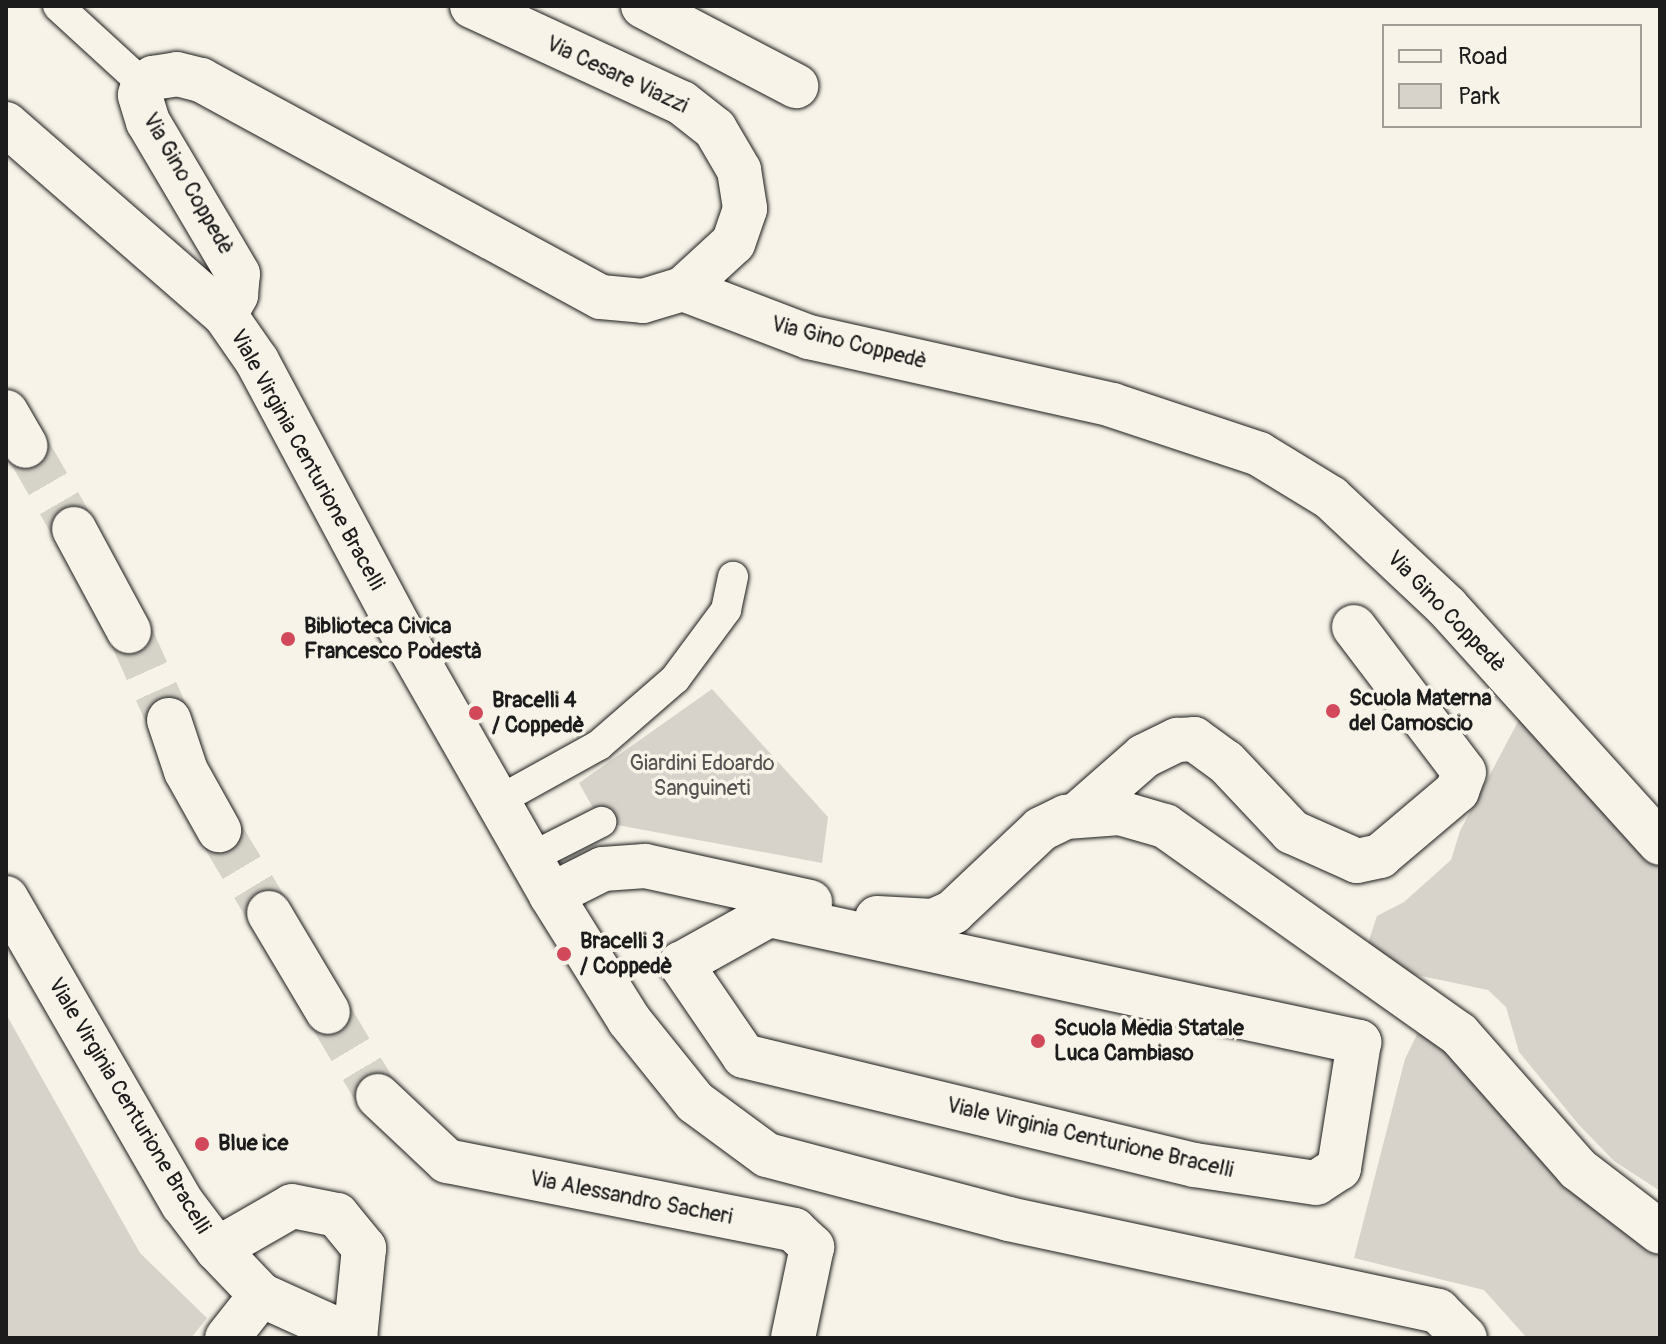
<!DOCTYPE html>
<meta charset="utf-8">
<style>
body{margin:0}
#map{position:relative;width:1666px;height:1344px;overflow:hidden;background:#f7f3e8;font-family:Pangolin,sans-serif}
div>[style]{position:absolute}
.green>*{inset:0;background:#d7d3cb}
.street-tunnel>*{height:44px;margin-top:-22px;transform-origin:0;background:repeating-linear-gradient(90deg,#d6d3c9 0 44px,transparent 0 66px)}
.roads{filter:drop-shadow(0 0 2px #1c1c1c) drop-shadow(0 0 2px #1c1c1c)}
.lane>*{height:30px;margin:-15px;padding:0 15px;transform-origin:15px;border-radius:15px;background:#f7f3e8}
.street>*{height:44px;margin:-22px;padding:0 22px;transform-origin:22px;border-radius:22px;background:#f7f3e8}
.secondary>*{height:44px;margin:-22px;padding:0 22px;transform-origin:22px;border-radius:22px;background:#f7f3e8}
.dots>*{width:22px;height:22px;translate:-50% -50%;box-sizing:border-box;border:4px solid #f7f3e8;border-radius:50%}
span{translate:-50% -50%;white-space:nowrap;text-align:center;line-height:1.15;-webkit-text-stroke:7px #f7f3e8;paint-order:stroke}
.street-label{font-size:22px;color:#1c1c1c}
.poi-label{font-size:22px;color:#1c1c1c;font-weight:700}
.left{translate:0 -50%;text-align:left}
.park-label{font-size:22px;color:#545351}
.frame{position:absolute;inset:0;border:8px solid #1c1c1c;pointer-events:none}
.legend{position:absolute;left:1382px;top:24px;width:260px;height:104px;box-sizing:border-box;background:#f7f3e8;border:2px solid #9f9d96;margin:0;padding:10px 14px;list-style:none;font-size:24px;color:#1c1c1c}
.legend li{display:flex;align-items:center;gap:16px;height:40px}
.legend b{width:40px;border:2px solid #9f9d96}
</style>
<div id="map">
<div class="green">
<i style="clip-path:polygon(712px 689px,828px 817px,822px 863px,601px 822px,579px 783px)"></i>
<i style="clip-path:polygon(1521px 716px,1660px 868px,1660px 1191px,1614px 1161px,1579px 1125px,1519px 1052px,1506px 1007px,1488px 990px,1388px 969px,1367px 946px,1377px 916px,1404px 902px,1451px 860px,1460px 831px)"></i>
<i style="clip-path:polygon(6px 1014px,140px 1253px,207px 1318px,191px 1338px,6px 1338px)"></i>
<i style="clip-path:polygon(1422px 1024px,1660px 1241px,1660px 1338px,1527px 1338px,1484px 1290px,1354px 1258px,1405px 1059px)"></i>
</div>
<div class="street-tunnel">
<i style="left:26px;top:446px;width:96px;rotate:60deg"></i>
<i style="left:129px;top:631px;width:98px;rotate:65.8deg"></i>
<i style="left:219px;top:830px;width:97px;rotate:58.9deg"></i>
<i style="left:328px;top:1012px;width:98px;rotate:59.2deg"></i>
</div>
<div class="roads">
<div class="lane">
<i style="left:58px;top:6px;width:115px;rotate:42.5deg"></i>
<i style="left:498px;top:801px;width:115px;rotate:-29deg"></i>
<i style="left:599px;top:745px;width:101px;rotate:-41deg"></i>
<i style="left:675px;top:679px;width:86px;rotate:-53.5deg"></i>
<i style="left:726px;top:610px;width:34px;rotate:-78deg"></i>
<i style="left:530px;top:858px;width:80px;rotate:-26.9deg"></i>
</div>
<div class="street">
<i style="left:472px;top:6px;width:231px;rotate:24.8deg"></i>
<i style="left:682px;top:103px;width:42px;rotate:38.2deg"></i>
<i style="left:715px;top:129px;width:48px;rotate:59.7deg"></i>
<i style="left:739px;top:170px;width:39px;rotate:81deg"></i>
<i style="left:745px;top:209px;width:36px;rotate:109deg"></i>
<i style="left:733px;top:243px;width:68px;rotate:137.4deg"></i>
<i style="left:643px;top:6px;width:173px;rotate:27.6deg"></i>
<i style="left:225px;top:315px;width:23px;rotate:-61deg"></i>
<i style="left:236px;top:295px;width:21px;rotate:-85deg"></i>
<i style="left:238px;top:274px;width:177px;rotate:-120.6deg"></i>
<i style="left:148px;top:122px;width:28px;rotate:-107deg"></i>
<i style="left:140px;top:95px;width:11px;rotate:-75deg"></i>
<i style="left:143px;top:84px;width:12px;rotate:-31deg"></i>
<i style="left:153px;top:78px;width:24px;rotate:-9deg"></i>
<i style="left:177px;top:74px;width:25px;rotate:14deg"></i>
<i style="left:201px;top:80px;width:455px;rotate:28.5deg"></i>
<i style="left:601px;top:297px;width:42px;rotate:5.4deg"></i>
<i style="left:643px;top:301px;width:42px;rotate:-16.7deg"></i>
<i style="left:683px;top:289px;width:135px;rotate:20.9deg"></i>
<i style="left:809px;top:337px;width:311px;rotate:12.6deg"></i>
<i style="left:1112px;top:405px;width:155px;rotate:18.4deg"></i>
<i style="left:1259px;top:454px;width:84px;rotate:31.4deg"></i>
<i style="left:1331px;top:498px;width:159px;rotate:43.2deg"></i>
<i style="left:1447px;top:607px;width:318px;rotate:47.9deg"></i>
<i style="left:6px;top:412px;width:39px;rotate:60deg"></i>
<i style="left:74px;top:529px;width:116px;rotate:61.7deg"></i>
<i style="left:169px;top:720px;width:54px;rotate:71.6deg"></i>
<i style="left:186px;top:771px;width:68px;rotate:60.8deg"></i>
<i style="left:1079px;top:813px;width:86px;rotate:-41.2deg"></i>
<i style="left:1144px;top:756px;width:37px;rotate:-26deg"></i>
<i style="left:1177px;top:740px;width:17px;rotate:-3deg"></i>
<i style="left:1194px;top:739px;width:39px;rotate:36deg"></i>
<i style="left:1226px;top:762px;width:96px;rotate:46.7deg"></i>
<i style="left:1292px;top:832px;width:71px;rotate:24deg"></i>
<i style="left:1357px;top:861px;width:24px;rotate:-12deg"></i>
<i style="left:1380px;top:856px;width:101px;rotate:-40.2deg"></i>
<i style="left:1457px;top:791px;width:20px;rotate:-70deg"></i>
<i style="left:1464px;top:772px;width:182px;rotate:-127.2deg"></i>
<i style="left:551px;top:895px;width:58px;rotate:-26.6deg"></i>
<i style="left:603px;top:869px;width:42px;rotate:-4.1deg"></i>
<i style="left:645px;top:866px;width:169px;rotate:12.3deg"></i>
<i style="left:269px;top:913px;width:115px;rotate:59.2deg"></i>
<i style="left:769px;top:915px;width:604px;rotate:12.15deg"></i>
<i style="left:1359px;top:1042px;width:128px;rotate:99deg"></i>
<i style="left:1339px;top:1168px;width:27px;rotate:147deg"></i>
<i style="left:1316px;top:1183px;width:123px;rotate:-171.6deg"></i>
<i style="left:1194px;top:1165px;width:463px;rotate:-166.4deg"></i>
<i style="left:744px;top:1056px;width:112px;rotate:-124.4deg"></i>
<i style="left:681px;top:964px;width:101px;rotate:-29.1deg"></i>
<i style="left:877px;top:918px;width:56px;rotate:3.1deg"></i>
<i style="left:933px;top:921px;width:22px;rotate:-24deg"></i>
<i style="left:953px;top:912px;width:121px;rotate:-43.3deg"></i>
<i style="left:1041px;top:829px;width:28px;rotate:-26deg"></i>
<i style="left:1066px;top:817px;width:54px;rotate:-4.2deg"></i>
<i style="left:1120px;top:813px;width:47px;rotate:16.1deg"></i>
<i style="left:1165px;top:826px;width:360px;rotate:35.3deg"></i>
<i style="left:1459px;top:1034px;width:180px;rotate:48.6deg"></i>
<i style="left:1578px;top:1169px;width:103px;rotate:37.5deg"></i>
<i style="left:378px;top:1096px;width:95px;rotate:43.3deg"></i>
<i style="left:447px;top:1161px;width:354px;rotate:11.2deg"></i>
<i style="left:794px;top:1230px;width:25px;rotate:43deg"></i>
<i style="left:812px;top:1247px;width:93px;rotate:101.8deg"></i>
<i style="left:227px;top:1338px;width:55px;rotate:-51.7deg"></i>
</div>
<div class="secondary">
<i style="left:6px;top:124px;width:291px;rotate:41.1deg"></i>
<i style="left:225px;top:315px;width:56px;rotate:55.2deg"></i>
<i style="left:257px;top:361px;width:321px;rotate:61.9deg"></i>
<i style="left:408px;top:644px;width:289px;rotate:60.3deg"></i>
<i style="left:551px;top:895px;width:147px;rotate:58deg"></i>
<i style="left:629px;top:1020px;width:105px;rotate:51.2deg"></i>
<i style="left:695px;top:1102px;width:89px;rotate:36.4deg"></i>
<i style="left:767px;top:1155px;width:250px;rotate:14.8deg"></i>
<i style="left:1009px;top:1219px;width:439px;rotate:12.1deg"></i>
<i style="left:1438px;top:1311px;width:38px;rotate:45deg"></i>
<i style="left:6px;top:898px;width:354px;rotate:60deg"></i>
<i style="left:183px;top:1204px;width:56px;rotate:52.9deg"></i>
<i style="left:217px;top:1249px;width:64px;rotate:46.3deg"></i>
<i style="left:261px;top:1295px;width:104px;rotate:24.4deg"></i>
<i style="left:217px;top:1249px;width:86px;rotate:-29.8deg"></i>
<i style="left:292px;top:1206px;width:46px;rotate:11.3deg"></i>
<i style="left:337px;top:1215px;width:43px;rotate:50.7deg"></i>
<i style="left:364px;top:1248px;width:90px;rotate:95.7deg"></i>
</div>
</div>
<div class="dots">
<i style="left:288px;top:639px;background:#d1495b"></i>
<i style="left:1333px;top:711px;background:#d1495b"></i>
<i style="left:476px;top:713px;background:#d1495b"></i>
<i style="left:564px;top:954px;background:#d1495b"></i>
<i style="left:1038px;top:1041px;background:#d1495b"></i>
<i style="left:202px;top:1144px;background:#d1495b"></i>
</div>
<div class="street-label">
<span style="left:617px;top:75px;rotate:25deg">Via Cesare Viazzi</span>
<span style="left:188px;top:184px;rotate:60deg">Via Gino Coppedè</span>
<span style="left:849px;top:343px;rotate:14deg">Via Gino Coppedè</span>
<span style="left:307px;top:460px;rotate:61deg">Viale Virginia Centurione Bracelli</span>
<span style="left:1446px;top:612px;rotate:46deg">Via Gino Coppedè</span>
<span style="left:129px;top:1106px;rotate:59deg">Viale Virginia Centurione Bracelli</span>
<span style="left:1090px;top:1138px;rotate:13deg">Viale Virginia Centurione Bracelli</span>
<span style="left:631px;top:1198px;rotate:11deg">Via Alessandro Sacheri</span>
</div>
<div class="poi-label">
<span class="left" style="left:304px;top:639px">Biblioteca Civica<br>Francesco Podestà</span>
<span class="left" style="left:1349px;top:711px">Scuola Materna<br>del Camoscio</span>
<span class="left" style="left:492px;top:713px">Bracelli 4<br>/ Coppedè</span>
<span class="left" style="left:580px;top:954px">Bracelli 3<br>/ Coppedè</span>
<span class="left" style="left:1054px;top:1041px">Scuola Media Statale<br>Luca Cambiaso</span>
<span class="left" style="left:218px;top:1144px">Blue ice</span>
</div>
<div class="park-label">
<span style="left:702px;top:776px">Giardini Edoardo<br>Sanguineti</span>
</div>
<div class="frame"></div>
<ul class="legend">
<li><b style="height:10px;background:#f7f3e8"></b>Road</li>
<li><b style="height:22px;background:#d7d3cb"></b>Park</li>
</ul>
</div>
